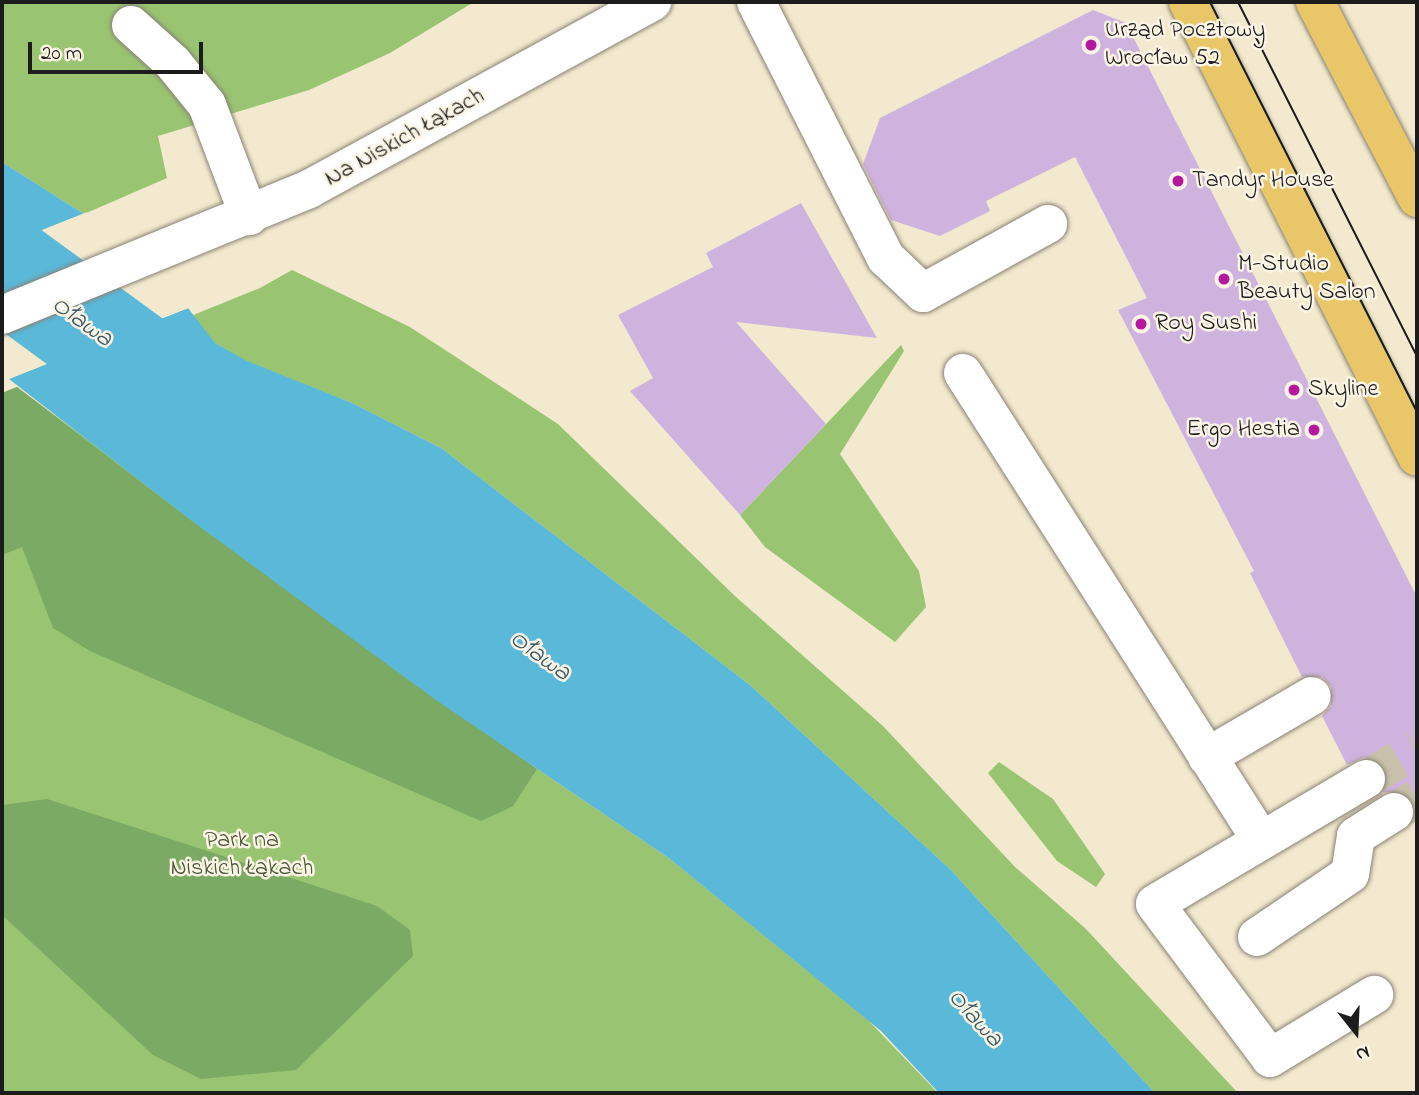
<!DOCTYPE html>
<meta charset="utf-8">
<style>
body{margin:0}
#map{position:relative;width:1419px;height:1095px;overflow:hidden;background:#f3e9ce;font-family:"Indie Flower",sans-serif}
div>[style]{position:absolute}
.green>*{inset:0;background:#99c471}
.forest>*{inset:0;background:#7aaa63}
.water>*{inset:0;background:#5ab8d9}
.pier>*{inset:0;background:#f3e9ce}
.river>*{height:105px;margin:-52.5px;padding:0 52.5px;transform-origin:52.5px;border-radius:52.5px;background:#5ab8d9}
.building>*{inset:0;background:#cfb3df}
.minor-tunnel>*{height:38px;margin-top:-19px;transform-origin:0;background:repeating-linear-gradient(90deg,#c8c0aa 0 38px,transparent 0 57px)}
.roads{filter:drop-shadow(0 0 2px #888275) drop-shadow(0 0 2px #888275)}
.minor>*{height:38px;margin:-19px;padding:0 19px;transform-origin:19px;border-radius:19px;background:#fff}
.major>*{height:38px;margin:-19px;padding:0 19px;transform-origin:19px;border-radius:19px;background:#e9c769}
.tram>*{height:2px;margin:-1px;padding:0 1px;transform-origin:1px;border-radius:1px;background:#1c1c1c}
.dots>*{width:19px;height:19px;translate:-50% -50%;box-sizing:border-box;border:4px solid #fcf5e5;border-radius:50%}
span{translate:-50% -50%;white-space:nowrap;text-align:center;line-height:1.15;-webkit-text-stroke:5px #fcf5e5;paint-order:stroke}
.poi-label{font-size:24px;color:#1c1c1c}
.left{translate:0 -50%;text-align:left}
.right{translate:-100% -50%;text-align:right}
.street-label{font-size:24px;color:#1c1c1c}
.park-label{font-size:24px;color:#48573a}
.water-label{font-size:26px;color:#355a68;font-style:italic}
.frame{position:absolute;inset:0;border:4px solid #1c1c1c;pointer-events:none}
.north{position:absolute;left:1321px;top:997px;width:70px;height:70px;-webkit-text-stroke:5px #fcf5e5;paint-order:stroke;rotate:162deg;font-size:19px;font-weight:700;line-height:28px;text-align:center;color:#1c1c1c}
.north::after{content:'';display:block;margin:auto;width:24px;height:32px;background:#1c1c1c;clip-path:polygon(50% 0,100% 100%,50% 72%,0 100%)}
.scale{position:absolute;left:28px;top:42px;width:175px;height:32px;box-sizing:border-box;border:4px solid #1c1c1c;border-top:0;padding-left:9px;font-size:21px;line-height:24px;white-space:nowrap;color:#1c1c1c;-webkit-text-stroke:5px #fcf5e5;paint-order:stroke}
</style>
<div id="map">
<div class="green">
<i style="clip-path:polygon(2px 2px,474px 2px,390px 53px,309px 90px,158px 136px,167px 178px,84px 214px,2px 162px)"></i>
<i style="clip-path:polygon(292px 270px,410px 327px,558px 424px,736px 597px,883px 726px,1015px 867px,1086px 929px,1238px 1093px,1155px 1093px,950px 869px,750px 685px,441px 448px,352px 403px,247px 362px,215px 343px,191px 316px,260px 288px)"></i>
<i style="clip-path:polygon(901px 345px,904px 351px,840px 454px,919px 571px,926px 607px,895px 642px,765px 547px,740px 515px)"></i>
<i style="clip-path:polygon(17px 387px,433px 698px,670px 859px,868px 1020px,938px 1093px,2px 1093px,2px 393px)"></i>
<i style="clip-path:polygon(999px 762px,1053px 799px,1105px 874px,1096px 887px,1057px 861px,988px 773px)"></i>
</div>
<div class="forest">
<i style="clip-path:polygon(17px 387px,192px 521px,537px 769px,513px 806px,481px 821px,90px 651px,53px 628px,22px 547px,2px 555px,2px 393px)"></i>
<i style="clip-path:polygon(47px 799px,377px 906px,410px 930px,413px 956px,296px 1070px,201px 1079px,153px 1055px,2px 915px,2px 805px)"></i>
</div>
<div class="water">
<i style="clip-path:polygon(2px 162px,84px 214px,2px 246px)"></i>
<i style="clip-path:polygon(188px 308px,215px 343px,247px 361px,352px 403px,441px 448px,750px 685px,950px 869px,1155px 1093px,939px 1093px,881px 1031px,670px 859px,433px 698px,192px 521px,9px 379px)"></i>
</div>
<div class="pier">
<i style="clip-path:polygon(87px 212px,86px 217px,2px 250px,2px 246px)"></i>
<i style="clip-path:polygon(186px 305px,191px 307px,6px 380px,8px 376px)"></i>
</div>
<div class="river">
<i style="left:2px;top:266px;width:273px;rotate:36.2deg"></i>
</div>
<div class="building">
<i style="clip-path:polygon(1093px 10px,1126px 23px,1417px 597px,1417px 818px,1413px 801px,1405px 793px,1383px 792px,1388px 778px,1377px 760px,1365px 757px,1347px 765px,1322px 716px,1331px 706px,1331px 686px,1322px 677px,1302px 677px,1250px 573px,1254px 571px,1118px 310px,1147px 298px,1075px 157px,986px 201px,990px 211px,940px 236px,891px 220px,863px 164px,880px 118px)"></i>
<i style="clip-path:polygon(801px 203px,877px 338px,736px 322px,826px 424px,740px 515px,630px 391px,653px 378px,618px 315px,713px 267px,706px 253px)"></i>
</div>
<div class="minor-tunnel">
<i style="left:1366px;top:779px;width:59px;rotate:-30.5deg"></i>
<i style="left:1394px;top:812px;width:27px;rotate:-31deg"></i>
</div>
<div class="roads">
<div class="minor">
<i style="left:756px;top:2px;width:287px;rotate:63.1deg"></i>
<i style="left:886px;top:258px;width:51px;rotate:43.4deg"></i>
<i style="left:923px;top:293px;width:143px;rotate:-28.9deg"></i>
<i style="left:131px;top:25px;width:57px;rotate:42.1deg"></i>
<i style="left:173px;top:63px;width:54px;rotate:51deg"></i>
<i style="left:207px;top:105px;width:119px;rotate:69.3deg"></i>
<i style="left:2px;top:315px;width:332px;rotate:-22.3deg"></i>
<i style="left:309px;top:189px;width:391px;rotate:-28.6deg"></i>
<i style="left:963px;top:373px;width:554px;rotate:57.46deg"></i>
<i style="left:1207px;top:757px;width:121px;rotate:-30.2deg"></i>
<i style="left:1366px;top:779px;width:245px;rotate:149.4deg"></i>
<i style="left:1155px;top:904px;width:192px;rotate:53.2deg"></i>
<i style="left:1270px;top:1058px;width:122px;rotate:-31.2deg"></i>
<i style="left:1257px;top:937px;width:112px;rotate:-34.1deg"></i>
<i style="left:1350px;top:874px;width:38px;rotate:-81deg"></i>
<i style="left:1356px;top:836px;width:45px;rotate:-32.3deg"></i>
</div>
<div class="major">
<i style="left:1188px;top:2px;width:509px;rotate:63.28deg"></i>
<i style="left:1315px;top:2px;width:221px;rotate:62.5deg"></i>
</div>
</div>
<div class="tram">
<i style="left:1210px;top:2px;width:459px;rotate:63.2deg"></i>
<i style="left:1238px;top:2px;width:398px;rotate:63.2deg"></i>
</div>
<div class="dots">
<i style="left:1091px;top:45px;background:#b5179e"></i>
<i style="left:1178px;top:181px;background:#b5179e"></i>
<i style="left:1224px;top:279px;background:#b5179e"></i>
<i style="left:1141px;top:324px;background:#b5179e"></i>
<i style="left:1294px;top:390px;background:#b5179e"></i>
<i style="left:1314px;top:430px;background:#b5179e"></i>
</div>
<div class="poi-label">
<span class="left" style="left:1105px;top:45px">Urząd Pocztowy<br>Wrocław 52</span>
<span class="left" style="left:1192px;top:181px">Tandyr House</span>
<span class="left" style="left:1238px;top:279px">M-Studio<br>Beauty Salon</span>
<span class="left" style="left:1155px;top:324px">Roy Sushi</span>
<span class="left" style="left:1308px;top:390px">Skyline</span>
<span class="right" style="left:1300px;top:430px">Ergo Hestia</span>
</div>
<div class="street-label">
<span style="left:405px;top:138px;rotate:-29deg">Na Niskich Łąkach</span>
</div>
<div class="park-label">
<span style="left:242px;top:855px">Park na<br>Niskich Łąkach</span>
</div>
<div class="water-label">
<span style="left:81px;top:323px;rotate:36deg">Oława</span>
<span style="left:539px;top:657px;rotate:36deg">Oława</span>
<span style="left:974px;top:1019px;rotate:48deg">Oława</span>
</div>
<div class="frame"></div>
<div class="north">N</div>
<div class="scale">20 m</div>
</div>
